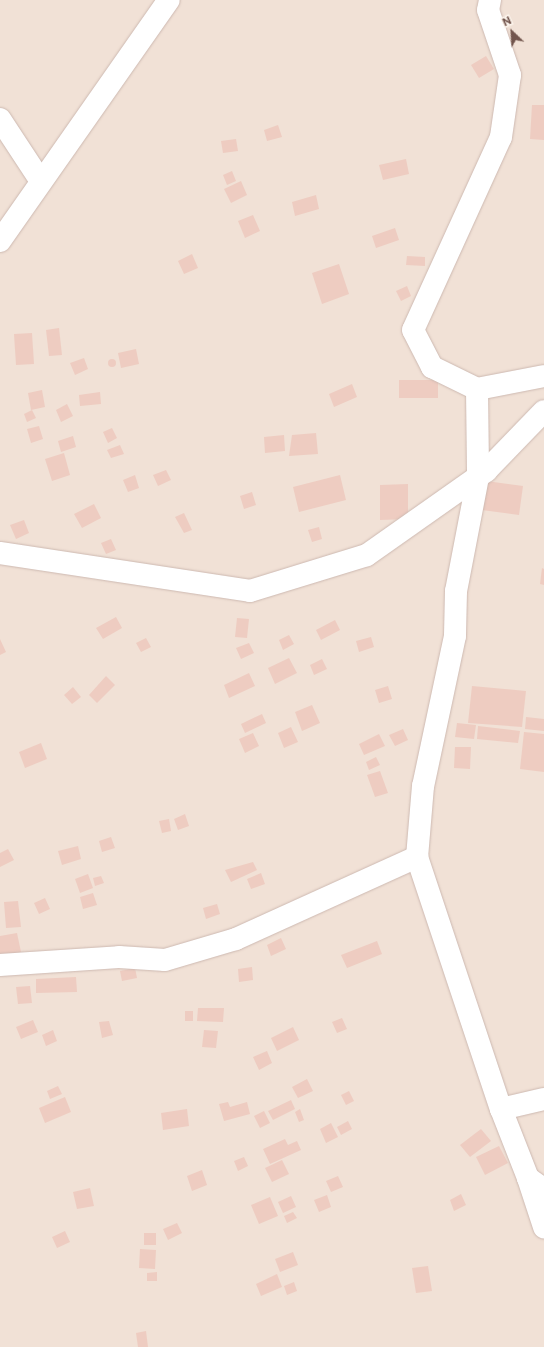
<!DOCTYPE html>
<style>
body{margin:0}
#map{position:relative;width:544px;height:1347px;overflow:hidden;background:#faf0e7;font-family:Commissioner,sans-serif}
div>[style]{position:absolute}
.residential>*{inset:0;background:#f1e1d6}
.building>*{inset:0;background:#eeccc1}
.round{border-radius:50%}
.roads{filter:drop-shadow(0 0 1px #cdb9b1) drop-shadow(0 0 1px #cdb9b1)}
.minor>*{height:22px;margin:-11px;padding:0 11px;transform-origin:11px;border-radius:11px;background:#fff}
span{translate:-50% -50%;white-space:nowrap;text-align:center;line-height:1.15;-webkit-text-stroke:3px #fdf5ed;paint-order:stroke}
.north{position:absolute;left:492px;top:12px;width:40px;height:40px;-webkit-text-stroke:3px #fdf5ed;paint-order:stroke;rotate:335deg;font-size:11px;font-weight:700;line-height:16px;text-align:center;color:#72554d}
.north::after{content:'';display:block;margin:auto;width:14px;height:18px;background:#72554d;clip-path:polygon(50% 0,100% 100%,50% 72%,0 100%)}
</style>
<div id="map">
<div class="residential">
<i style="clip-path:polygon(0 0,544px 0,544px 1347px,0 1347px)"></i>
</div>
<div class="building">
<i style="clip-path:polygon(486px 56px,494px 69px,479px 78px,471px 65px)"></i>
<i style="clip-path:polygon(532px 105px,544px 105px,544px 140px,530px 139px)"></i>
<i style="clip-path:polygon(278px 125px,282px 137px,267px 141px,264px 130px)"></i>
<i style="clip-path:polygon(236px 139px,238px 151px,223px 153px,221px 141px)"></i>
<i style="clip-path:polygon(406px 159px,409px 174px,383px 180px,379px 165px)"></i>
<i style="clip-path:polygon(232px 171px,236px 181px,227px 185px,223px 175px)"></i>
<i style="clip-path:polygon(241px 181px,247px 195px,231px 203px,224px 189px)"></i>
<i style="clip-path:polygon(316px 195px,319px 209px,295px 216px,292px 202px)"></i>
<i style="clip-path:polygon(253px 215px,260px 231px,245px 238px,238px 221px)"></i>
<i style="clip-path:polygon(395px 228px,399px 240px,376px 248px,372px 236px)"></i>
<i style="clip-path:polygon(192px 254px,198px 268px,184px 274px,178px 261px)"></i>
<i style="clip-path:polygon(407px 256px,425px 257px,425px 266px,406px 265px)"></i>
<i style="clip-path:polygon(339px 264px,349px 294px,322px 304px,312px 273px)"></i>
<i style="clip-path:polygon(407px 286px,411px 296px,401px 301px,396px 291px)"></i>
<i style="clip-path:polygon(59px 328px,62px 355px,49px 356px,46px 330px)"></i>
<i style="clip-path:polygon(32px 333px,34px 364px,16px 365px,14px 334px)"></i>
<i style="clip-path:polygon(136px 349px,139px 364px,121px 368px,118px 353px)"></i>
<i style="clip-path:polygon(84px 358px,88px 369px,75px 375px,70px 363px)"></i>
<i class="round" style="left:108px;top:359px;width:8px;height:8px"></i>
<i style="clip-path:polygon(399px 380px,438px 380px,438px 398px,399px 398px)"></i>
<i style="clip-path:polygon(352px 384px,357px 397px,334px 407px,329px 394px)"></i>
<i style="clip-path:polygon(42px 390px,45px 407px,31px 410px,28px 393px)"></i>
<i style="clip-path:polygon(100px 392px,101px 404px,80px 406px,79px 395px)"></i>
<i style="clip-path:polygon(67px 404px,73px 416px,61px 422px,56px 410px)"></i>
<i style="clip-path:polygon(32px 410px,36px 418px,27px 422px,24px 414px)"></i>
<i style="clip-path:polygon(39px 426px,43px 439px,31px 443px,27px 429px)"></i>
<i style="clip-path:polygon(112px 428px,117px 438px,108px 443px,103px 432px)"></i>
<i style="clip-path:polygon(316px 433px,318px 454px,289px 456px,292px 435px)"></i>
<i style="clip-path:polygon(284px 435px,285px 451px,265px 453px,264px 437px)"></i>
<i style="clip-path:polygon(73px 436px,76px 447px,61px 452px,58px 441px)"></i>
<i style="clip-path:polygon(120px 445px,124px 454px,111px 458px,107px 450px)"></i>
<i style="clip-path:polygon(64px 453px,70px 475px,52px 481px,45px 459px)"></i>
<i style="clip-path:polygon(166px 470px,171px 480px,158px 486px,153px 475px)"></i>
<i style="clip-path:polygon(135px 475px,139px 488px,128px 492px,123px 480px)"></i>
<i style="clip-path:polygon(340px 475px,346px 500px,299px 512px,293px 487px)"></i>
<i style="clip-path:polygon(486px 481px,523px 486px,519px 515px,482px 510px)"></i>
<i style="clip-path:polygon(408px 484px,408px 519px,380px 520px,380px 485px)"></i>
<i style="clip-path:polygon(252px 492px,256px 505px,244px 509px,240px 496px)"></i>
<i style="clip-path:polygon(94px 504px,101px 518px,82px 528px,74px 514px)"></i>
<i style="clip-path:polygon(184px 513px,192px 530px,184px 533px,175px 517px)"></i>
<i style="clip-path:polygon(24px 520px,29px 533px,16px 539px,10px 525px)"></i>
<i style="clip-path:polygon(319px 527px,322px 539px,312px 542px,308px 530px)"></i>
<i style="clip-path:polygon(111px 539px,116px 550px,106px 554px,101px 543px)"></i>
<i style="clip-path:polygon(542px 568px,544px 569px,544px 585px,540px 584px)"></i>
<i style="clip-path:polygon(116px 617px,122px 628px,103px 639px,96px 628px)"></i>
<i style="clip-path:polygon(237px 618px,249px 619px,247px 638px,235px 637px)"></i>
<i style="clip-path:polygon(335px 620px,340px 630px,321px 640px,316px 630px)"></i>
<i style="clip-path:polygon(289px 635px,294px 644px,283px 650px,279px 640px)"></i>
<i style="clip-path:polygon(371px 637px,374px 647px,359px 652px,356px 641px)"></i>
<i style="clip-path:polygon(146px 638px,151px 647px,141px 652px,136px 643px)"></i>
<i style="clip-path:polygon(0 639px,6px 652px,0 655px)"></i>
<i style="clip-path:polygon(249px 643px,254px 653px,241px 659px,236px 648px)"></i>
<i style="clip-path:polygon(289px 658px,297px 673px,275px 684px,268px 668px)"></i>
<i style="clip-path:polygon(322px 659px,327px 669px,314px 675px,310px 665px)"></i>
<i style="clip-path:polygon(249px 673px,255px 686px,229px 698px,224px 685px)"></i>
<i style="clip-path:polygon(106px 676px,115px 685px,97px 703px,89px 695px)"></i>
<i style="clip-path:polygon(388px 686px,392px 699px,379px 703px,375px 690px)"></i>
<i style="clip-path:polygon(472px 686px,526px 691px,522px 727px,468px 723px)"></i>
<i style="clip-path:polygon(73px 687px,81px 697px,72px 704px,64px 695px)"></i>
<i style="clip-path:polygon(312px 705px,320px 723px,302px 731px,295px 712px)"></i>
<i style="clip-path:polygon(262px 714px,266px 723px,245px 733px,241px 724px)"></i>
<i style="clip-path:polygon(526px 717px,544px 719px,544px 731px,525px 729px)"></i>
<i style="clip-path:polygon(457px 723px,476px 725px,474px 739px,455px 737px)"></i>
<i style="clip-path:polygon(478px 726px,520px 731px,518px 743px,477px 739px)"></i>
<i style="clip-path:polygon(291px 727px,298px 742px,284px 748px,278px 733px)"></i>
<i style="clip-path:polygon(403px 729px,408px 740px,395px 746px,389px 735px)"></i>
<i style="clip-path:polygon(524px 732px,544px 734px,544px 772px,520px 769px)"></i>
<i style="clip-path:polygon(253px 733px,259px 746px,245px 753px,239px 739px)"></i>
<i style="clip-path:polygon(379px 734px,385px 746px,364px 755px,359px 744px)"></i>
<i style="clip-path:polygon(41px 743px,47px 759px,25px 768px,19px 752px)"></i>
<i style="clip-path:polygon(455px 747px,471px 747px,470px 769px,454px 768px)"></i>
<i style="clip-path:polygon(376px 757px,380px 765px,369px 770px,366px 762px)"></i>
<i style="clip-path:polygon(380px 771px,388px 793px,375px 797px,367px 775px)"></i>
<i style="clip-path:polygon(185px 814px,189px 826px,178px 830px,174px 819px)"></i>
<i style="clip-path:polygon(169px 819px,171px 831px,162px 833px,159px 821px)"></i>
<i style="clip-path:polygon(111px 837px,115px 848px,102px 852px,99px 841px)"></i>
<i style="clip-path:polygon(78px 846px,81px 859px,62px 865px,58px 851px)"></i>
<i style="clip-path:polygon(8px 849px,14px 860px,0 867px,0 853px)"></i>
<i style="clip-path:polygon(253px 862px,257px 870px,231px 882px,225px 870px)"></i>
<i style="clip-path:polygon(261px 873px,265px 884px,251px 889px,247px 879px)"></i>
<i style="clip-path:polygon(88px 874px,93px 888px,80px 893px,75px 879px)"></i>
<i style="clip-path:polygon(101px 876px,104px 883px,95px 886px,93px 878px)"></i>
<i style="clip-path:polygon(93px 893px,97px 905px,83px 909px,80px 897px)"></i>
<i style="clip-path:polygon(45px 898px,50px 909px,39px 914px,34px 903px)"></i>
<i style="clip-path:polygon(18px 901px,21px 927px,6px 928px,4px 902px)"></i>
<i style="clip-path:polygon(217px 904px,220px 914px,206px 919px,203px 908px)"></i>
<i style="clip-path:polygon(17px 933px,21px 952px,0 957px,0 936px)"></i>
<i style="clip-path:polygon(281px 938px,286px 949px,271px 956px,267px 945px)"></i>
<i style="clip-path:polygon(377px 941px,382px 954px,347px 968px,341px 955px)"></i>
<i style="clip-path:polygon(252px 967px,253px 980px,239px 982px,238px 969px)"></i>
<i style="clip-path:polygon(135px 968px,137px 978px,122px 981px,120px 971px)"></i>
<i style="clip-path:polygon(76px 977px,77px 992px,36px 993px,36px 979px)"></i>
<i style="clip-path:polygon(30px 986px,32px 1003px,18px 1004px,16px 987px)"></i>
<i style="clip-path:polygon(198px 1008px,224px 1008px,223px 1022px,197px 1021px)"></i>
<i style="clip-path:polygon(185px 1011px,193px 1011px,193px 1021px,185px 1021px)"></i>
<i style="clip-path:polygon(342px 1018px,347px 1029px,337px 1033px,332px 1022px)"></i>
<i style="clip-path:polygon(33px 1020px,38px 1032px,21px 1039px,16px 1027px)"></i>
<i style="clip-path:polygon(109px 1021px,113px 1035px,102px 1038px,99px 1022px)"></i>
<i style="clip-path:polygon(293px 1027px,299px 1040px,277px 1051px,271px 1038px)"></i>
<i style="clip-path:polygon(53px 1030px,57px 1041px,46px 1046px,42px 1035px)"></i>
<i style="clip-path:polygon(204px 1030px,218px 1031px,216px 1048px,202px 1047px)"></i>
<i style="clip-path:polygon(267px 1051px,272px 1063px,259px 1070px,253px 1057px)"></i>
<i style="clip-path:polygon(307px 1079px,313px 1091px,298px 1098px,292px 1087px)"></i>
<i style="clip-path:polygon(58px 1086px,62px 1094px,50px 1099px,47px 1091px)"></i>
<i style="clip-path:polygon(349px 1091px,354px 1101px,346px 1105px,341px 1095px)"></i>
<i style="clip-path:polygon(65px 1097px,71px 1112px,45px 1123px,39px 1108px)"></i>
<i style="clip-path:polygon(291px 1100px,295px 1109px,273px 1120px,268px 1111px)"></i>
<i style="clip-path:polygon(228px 1102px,230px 1107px,247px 1102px,250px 1114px,224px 1121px,219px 1104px)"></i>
<i style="clip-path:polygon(187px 1109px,189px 1126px,163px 1130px,161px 1113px)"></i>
<i style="clip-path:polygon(300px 1109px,304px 1120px,299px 1122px,295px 1112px)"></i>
<i style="clip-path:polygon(264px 1111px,270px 1123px,260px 1128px,254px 1116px)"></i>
<i style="clip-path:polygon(348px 1121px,352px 1129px,341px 1135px,337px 1127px)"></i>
<i style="clip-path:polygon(331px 1123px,338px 1137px,326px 1143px,320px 1129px)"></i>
<i style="clip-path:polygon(481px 1129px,491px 1141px,470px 1157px,460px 1145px)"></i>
<i style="clip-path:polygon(285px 1139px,288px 1145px,297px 1141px,301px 1150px,270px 1164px,263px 1149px)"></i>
<i style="clip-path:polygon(499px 1146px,508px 1163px,485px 1175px,476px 1157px)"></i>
<i style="clip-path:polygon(244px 1157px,248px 1166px,238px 1171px,234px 1161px)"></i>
<i style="clip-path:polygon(282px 1160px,289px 1174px,272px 1182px,265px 1168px)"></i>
<i style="clip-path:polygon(202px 1170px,207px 1185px,192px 1191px,187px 1176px)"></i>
<i style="clip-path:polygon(338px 1176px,343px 1187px,331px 1192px,326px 1181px)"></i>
<i style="clip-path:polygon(90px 1188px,94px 1206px,77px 1209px,73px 1192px)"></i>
<i style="clip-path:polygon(461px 1194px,466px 1205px,454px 1211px,450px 1200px)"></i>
<i style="clip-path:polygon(327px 1195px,331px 1207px,319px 1212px,314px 1200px)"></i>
<i style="clip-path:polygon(291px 1196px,296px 1207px,283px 1213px,278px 1202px)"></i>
<i style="clip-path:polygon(270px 1197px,278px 1216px,259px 1224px,251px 1205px)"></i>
<i style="clip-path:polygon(293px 1212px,297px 1218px,287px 1223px,284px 1216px)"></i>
<i style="clip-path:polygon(177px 1223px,182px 1233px,168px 1240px,163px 1229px)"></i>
<i style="clip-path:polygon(65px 1231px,70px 1242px,57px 1248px,52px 1237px)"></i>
<i style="clip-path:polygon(144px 1233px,156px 1233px,156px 1245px,144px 1245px)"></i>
<i style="clip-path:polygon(140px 1249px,156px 1250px,155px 1269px,139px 1268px)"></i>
<i style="clip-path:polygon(293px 1252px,298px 1265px,280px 1272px,275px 1259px)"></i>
<i style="clip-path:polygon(428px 1266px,432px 1291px,416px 1293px,412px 1268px)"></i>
<i style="clip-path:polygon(157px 1272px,157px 1281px,147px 1281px,147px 1273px)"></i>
<i style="clip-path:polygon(277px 1274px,282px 1287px,261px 1296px,256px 1284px)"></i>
<i style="clip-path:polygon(294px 1282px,297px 1291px,287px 1295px,284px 1286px)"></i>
<i style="clip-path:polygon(146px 1331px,148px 1347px,138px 1347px,136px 1333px)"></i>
</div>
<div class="roads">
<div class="minor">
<i style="left:490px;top:0;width:10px;rotate:101deg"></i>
<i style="left:488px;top:10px;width:69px;rotate:71.3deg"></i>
<i style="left:510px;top:75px;width:63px;rotate:98.3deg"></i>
<i style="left:501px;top:137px;width:212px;rotate:114.5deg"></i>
<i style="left:413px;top:330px;width:42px;rotate:62.8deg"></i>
<i style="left:432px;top:367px;width:50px;rotate:26.1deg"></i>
<i style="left:477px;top:389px;width:88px;rotate:89.3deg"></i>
<i style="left:478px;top:477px;width:116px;rotate:100.9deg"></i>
<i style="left:456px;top:591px;width:45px;rotate:91.3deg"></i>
<i style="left:455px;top:636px;width:153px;rotate:102deg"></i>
<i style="left:423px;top:786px;width:71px;rotate:94.8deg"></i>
<i style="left:417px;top:857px;width:266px;rotate:71.6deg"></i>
<i style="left:501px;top:1109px;width:74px;rotate:68.6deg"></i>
<i style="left:528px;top:1178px;width:19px;rotate:35deg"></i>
<i style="left:0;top:119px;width:73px;rotate:56.7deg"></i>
<i style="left:0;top:241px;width:294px;rotate:-55deg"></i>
<i style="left:477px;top:389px;width:68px;rotate:-11deg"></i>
<i style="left:0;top:553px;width:253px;rotate:8.6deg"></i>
<i style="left:250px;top:591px;width:122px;rotate:-17.1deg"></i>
<i style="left:367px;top:555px;width:146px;rotate:-35.2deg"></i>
<i style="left:486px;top:471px;width:83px;rotate:-46deg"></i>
<i style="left:0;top:965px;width:119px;rotate:-3.8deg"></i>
<i style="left:119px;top:957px;width:46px;rotate:3.7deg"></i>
<i style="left:165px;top:960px;width:74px;rotate:-16.5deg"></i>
<i style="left:236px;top:939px;width:199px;rotate:-24.4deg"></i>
<i style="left:501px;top:1109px;width:44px;rotate:-13.1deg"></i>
<i style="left:528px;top:1178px;width:52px;rotate:71.9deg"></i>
</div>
</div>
<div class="north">N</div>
</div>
